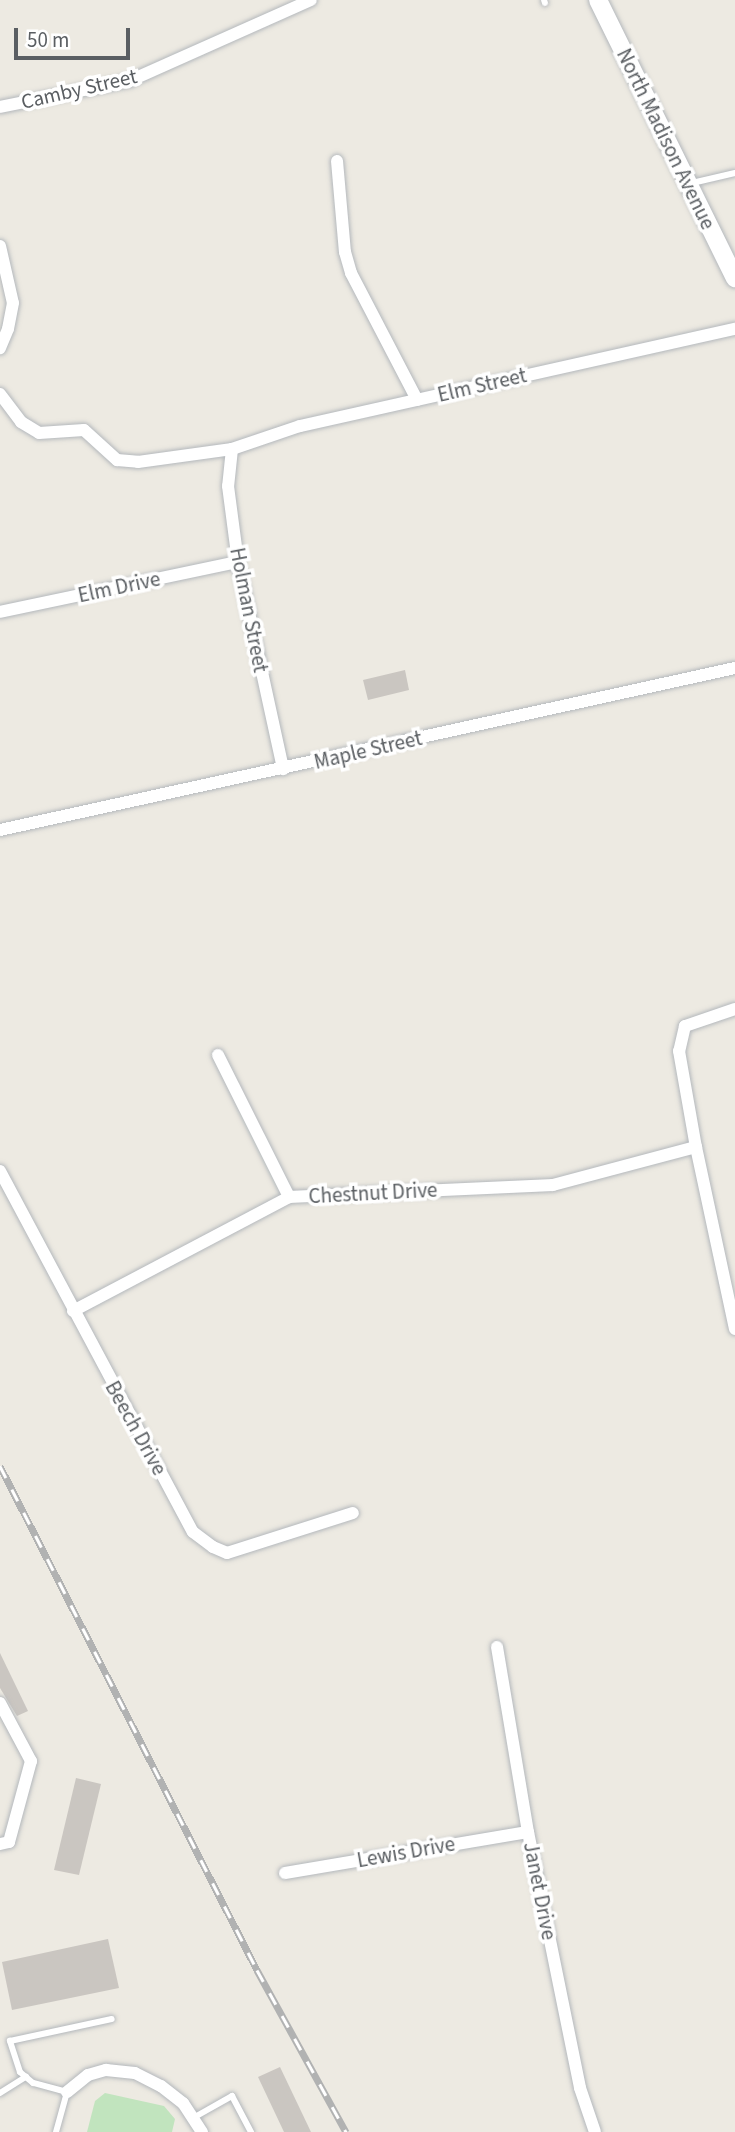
<!DOCTYPE html>
<style>
body{margin:0}
#map{position:relative;width:735px;height:2132px;overflow:hidden;background:#edeae2;font-family:"Source Sans 3",sans-serif}
div>[style]{position:absolute}
.green>*{inset:0;background:#c1e4be}
.building>*{inset:0;background:#cac6c1}
.roads{filter:drop-shadow(0 0 2px #b4b8bc) drop-shadow(0 0 2px #b4b8bc)}
.service>*{height:6px;margin:-3px;padding:0 3px;transform-origin:3px;border-radius:3px;background:#fff}
.minor>*{height:12px;margin:-6px;padding:0 6px;transform-origin:6px;border-radius:6px;background:#fff}
.secondary>*{height:18px;margin:-9px;padding:0 9px;transform-origin:9px;border-radius:9px;background:#fff}
.rail>*{height:7px;margin-top:-3.5px;transform-origin:0;background:repeating-linear-gradient(90deg,#fff 0 13px,#b1b2b2 0 26px);box-sizing:border-box;border-block:2px solid #b1b2b2}
span{translate:-50% -50%;white-space:nowrap;text-align:center;line-height:1.15;-webkit-text-stroke:7px #fff;paint-order:stroke}
.street-label{font-size:21px;color:#5a5e62}
.scale{position:absolute;left:14px;top:28px;width:116px;height:32px;box-sizing:border-box;border:4px solid #5a5e62;border-top:0;padding-left:9px;font-size:21px;line-height:24px;white-space:nowrap;color:#5a5e62;-webkit-text-stroke:5px #fff;paint-order:stroke}
</style>
<div id="map">
<div class="green">
<i style="clip-path:polygon(105px 2093px,164px 2106px,175px 2119px,172px 2132px,87px 2132px,95px 2101px)"></i>
</div>
<div class="building">
<i style="clip-path:polygon(405px 670px,409px 690px,368px 700px,363px 680px)"></i>
<i style="clip-path:polygon(0 1653px,28px 1711px,17px 1716px,0 1688px)"></i>
<i style="clip-path:polygon(76px 1778px,101px 1784px,79px 1875px,54px 1870px)"></i>
<i style="clip-path:polygon(108px 1939px,119px 1988px,12px 2010px,2px 1962px)"></i>
<i style="clip-path:polygon(280px 2067px,311px 2132px,284px 2132px,258px 2077px)"></i>
</div>
<div class="roads">
<div class="service">
<i style="left:544px;top:0;width:3px;rotate:72deg"></i>
<i style="left:692px;top:183px;width:44px;rotate:-13.1deg"></i>
<i style="left:0;top:2093px;width:31px;rotate:-32deg"></i>
<i style="left:193px;top:2118px;width:45px;rotate:-29.4deg"></i>
<i style="left:232px;top:2096px;width:41px;rotate:62.2deg"></i>
<i style="left:56px;top:2132px;width:41px;rotate:-74.6deg"></i>
<i style="left:67px;top:2092px;width:35px;rotate:-165deg"></i>
<i style="left:33px;top:2083px;width:17px;rotate:-140deg"></i>
<i style="left:20px;top:2072px;width:33px;rotate:-108deg"></i>
<i style="left:10px;top:2041px;width:104px;rotate:-12.2deg"></i>
</div>
<div class="minor">
<i style="left:0;top:107px;width:132px;rotate:-11.4deg"></i>
<i style="left:129px;top:81px;width:199px;rotate:-24deg"></i>
<i style="left:337px;top:161px;width:91px;rotate:85deg"></i>
<i style="left:345px;top:252px;width:22px;rotate:74deg"></i>
<i style="left:351px;top:273px;width:143px;rotate:62.5deg"></i>
<i style="left:0;top:246px;width:58px;rotate:77.2deg"></i>
<i style="left:13px;top:303px;width:26px;rotate:101deg"></i>
<i style="left:8px;top:329px;width:21px;rotate:113deg"></i>
<i style="left:0;top:394px;width:35px;rotate:53deg"></i>
<i style="left:21px;top:422px;width:21px;rotate:31deg"></i>
<i style="left:39px;top:433px;width:45px;rotate:-3.8deg"></i>
<i style="left:84px;top:430px;width:45px;rotate:42.3deg"></i>
<i style="left:117px;top:460px;width:21px;rotate:5deg"></i>
<i style="left:138px;top:462px;width:95px;rotate:-7.9deg"></i>
<i style="left:232px;top:449px;width:72px;rotate:-18.7deg"></i>
<i style="left:300px;top:426px;width:446px;rotate:-12.6deg"></i>
<i style="left:232px;top:449px;width:37px;rotate:96deg"></i>
<i style="left:228px;top:486px;width:77px;rotate:82.5deg"></i>
<i style="left:238px;top:562px;width:212px;rotate:77.7deg"></i>
<i style="left:0;top:612px;width:243px;rotate:-11.9deg"></i>
<i style="left:0;top:830px;width:753px;rotate:-12.43deg"></i>
<i style="left:735px;top:1009px;width:53px;rotate:161.2deg"></i>
<i style="left:685px;top:1026px;width:26px;rotate:103deg"></i>
<i style="left:679px;top:1051px;width:97px;rotate:80deg"></i>
<i style="left:696px;top:1147px;width:186px;rotate:77.9deg"></i>
<i style="left:218px;top:1055px;width:159px;rotate:63.4deg"></i>
<i style="left:0;top:1171px;width:409px;rotate:61.9deg"></i>
<i style="left:193px;top:1532px;width:25px;rotate:37deg"></i>
<i style="left:213px;top:1547px;width:15px;rotate:23deg"></i>
<i style="left:227px;top:1553px;width:132px;rotate:-17.6deg"></i>
<i style="left:73px;top:1311px;width:244px;rotate:-27.8deg"></i>
<i style="left:289px;top:1197px;width:264px;rotate:-2.6deg"></i>
<i style="left:553px;top:1185px;width:148px;rotate:-14.9deg"></i>
<i style="left:497px;top:1647px;width:188px;rotate:80.5deg"></i>
<i style="left:528px;top:1832px;width:261px;rotate:78.5deg"></i>
<i style="left:580px;top:2088px;width:46px;rotate:71.2deg"></i>
<i style="left:0;top:1703px;width:66px;rotate:61.9deg"></i>
<i style="left:31px;top:1761px;width:84px;rotate:105.2deg"></i>
<i style="left:9px;top:1842px;width:9px;rotate:167deg"></i>
<i style="left:285px;top:1873px;width:246px;rotate:-9.6deg"></i>
<i style="left:67px;top:2092px;width:27px;rotate:-39deg"></i>
<i style="left:88px;top:2075px;width:19px;rotate:-16deg"></i>
<i style="left:106px;top:2070px;width:29px;rotate:6deg"></i>
<i style="left:135px;top:2073px;width:29px;rotate:27deg"></i>
<i style="left:161px;top:2086px;width:28px;rotate:38deg"></i>
<i style="left:183px;top:2103px;width:35px;rotate:57deg"></i>
</div>
<div class="secondary">
<i style="left:598px;top:0;width:310px;rotate:63.8deg"></i>
</div>
</div>
<div class="rail">
<i style="left:0;top:1466px;width:566px;rotate:62.98deg"></i>
<i style="left:257px;top:1970px;width:185px;rotate:61.2deg"></i>
</div>
<div class="street-label">
<span style="left:79px;top:89px;rotate:-13deg">Camby Street</span>
<span style="left:666px;top:139px;rotate:64deg">North Madison Avenue</span>
<span style="left:482px;top:385px;rotate:-13deg">Elm Street</span>
<span style="left:119px;top:587px;rotate:-12deg">Elm Drive</span>
<span style="left:249px;top:610px;rotate:79deg">Holman Street</span>
<span style="left:368px;top:750px;rotate:-13deg">Maple Street</span>
<span style="left:373px;top:1193px;rotate:-3deg">Chestnut Drive</span>
<span style="left:136px;top:1428px;rotate:61deg">Beech Drive</span>
<span style="left:406px;top:1852px;rotate:-10deg">Lewis Drive</span>
<span style="left:540px;top:1891px;rotate:79deg">Janet Drive</span>
</div>
<div class="scale">50 m</div>
</div>
